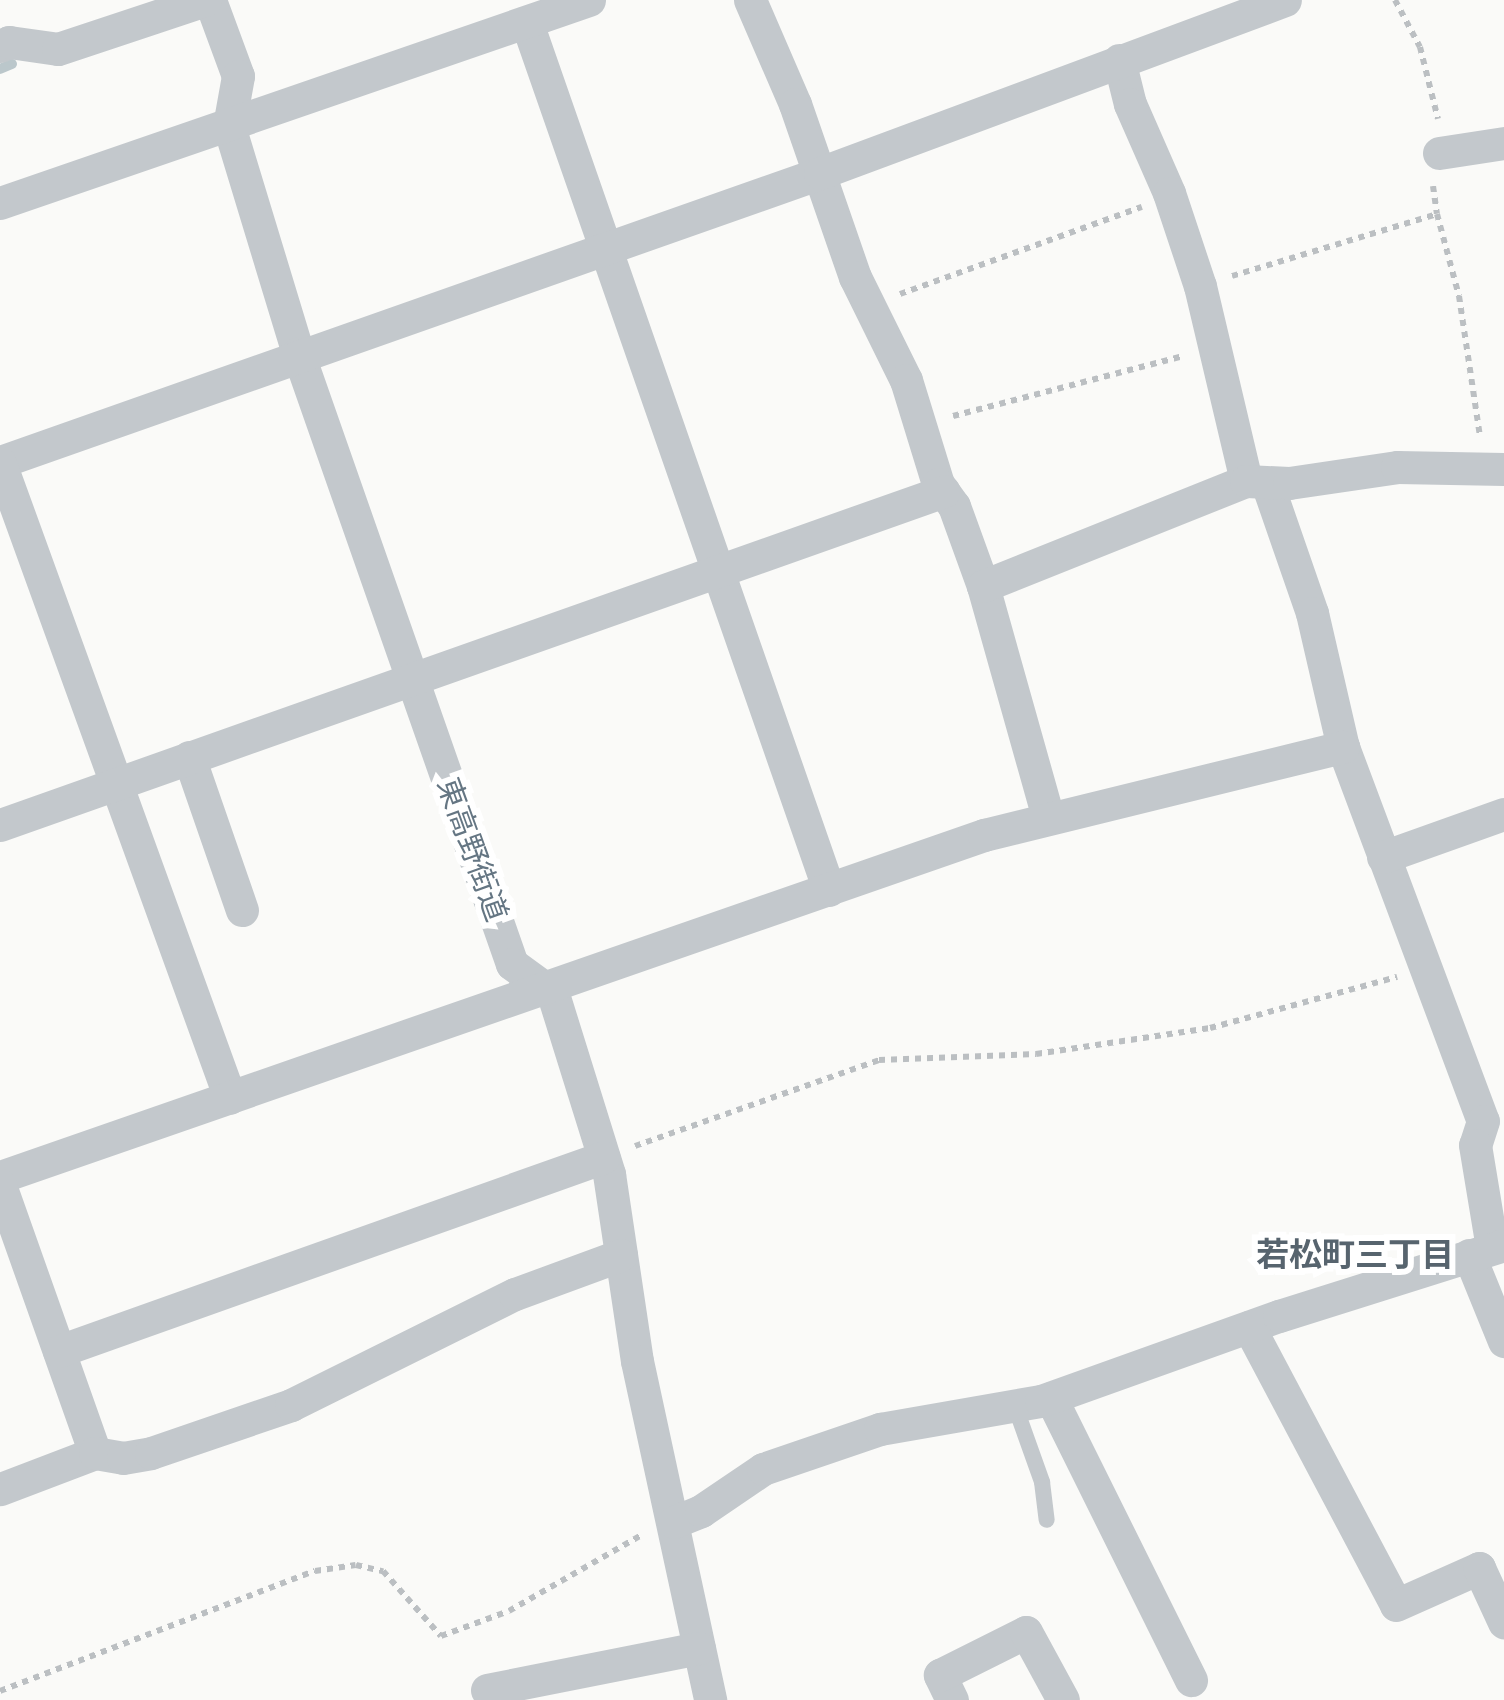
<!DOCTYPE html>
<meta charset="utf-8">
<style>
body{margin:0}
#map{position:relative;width:1504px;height:1700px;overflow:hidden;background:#fafaf8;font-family:Signika,"Noto Sans JP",sans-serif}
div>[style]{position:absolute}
.stream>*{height:10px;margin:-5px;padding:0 5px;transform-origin:5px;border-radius:5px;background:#bbc7cb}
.path>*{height:6px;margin-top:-3px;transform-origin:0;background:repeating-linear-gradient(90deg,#bbbfc2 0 6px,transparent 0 12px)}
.lane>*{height:16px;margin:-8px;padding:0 8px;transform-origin:8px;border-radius:8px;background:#c3c8cc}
.street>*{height:33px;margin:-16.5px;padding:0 16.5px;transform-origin:16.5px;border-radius:16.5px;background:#c3c8cc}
span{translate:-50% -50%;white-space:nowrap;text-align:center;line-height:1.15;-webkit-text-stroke:12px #fff;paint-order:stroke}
.street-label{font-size:30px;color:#657683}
.neighbourhood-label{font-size:33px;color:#57646e;font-weight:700}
</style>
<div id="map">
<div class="stream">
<i style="left:0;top:69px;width:13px;rotate:-23deg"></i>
</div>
<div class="path">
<i style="left:1395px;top:0;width:53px;rotate:62deg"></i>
<i style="left:1420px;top:47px;width:74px;rotate:76deg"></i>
<i style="left:1433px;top:186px;width:28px;rotate:82deg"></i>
<i style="left:1232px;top:276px;width:214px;rotate:-16.8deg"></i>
<i style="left:1437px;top:214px;width:85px;rotate:75deg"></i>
<i style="left:1459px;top:296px;width:143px;rotate:81.5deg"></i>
<i style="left:900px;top:294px;width:257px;rotate:-19.8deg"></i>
<i style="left:953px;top:416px;width:238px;rotate:-14.6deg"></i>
<i style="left:635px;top:1146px;width:259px;rotate:-19.4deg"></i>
<i style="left:879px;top:1060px;width:157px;rotate:-2.2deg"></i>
<i style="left:1036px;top:1054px;width:176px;rotate:-8.5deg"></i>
<i style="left:1210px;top:1028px;width:194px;rotate:-15.3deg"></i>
<i style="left:0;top:1691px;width:337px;rotate:-20.9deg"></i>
<i style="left:315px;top:1571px;width:41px;rotate:-8.3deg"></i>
<i style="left:356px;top:1565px;width:28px;rotate:13deg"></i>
<i style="left:383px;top:1571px;width:87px;rotate:48.3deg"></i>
<i style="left:441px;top:1636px;width:72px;rotate:-20.2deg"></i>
<i style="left:509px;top:1611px;width:151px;rotate:-29.8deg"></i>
</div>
<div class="lane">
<i style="left:1015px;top:1406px;width:81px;rotate:70.4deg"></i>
<i style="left:1042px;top:1482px;width:38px;rotate:83deg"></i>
</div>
<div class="street">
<i style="left:210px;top:0;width:81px;rotate:69.8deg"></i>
<i style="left:238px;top:76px;width:51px;rotate:100.2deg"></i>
<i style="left:229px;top:126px;width:237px;rotate:73.1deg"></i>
<i style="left:298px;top:353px;width:647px;rotate:70.7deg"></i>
<i style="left:512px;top:964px;width:51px;rotate:36.2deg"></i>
<i style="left:553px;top:994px;width:189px;rotate:72.7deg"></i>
<i style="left:609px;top:1174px;width:189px;rotate:81.5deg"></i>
<i style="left:637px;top:1361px;width:347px;rotate:77.8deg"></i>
<i style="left:750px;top:0;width:113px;rotate:66.6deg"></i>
<i style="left:795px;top:104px;width:183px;rotate:70.9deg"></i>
<i style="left:855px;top:277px;width:115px;rotate:63.7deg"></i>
<i style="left:906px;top:380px;width:109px;rotate:72.9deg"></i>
<i style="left:938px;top:484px;width:27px;rotate:54deg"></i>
<i style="left:954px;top:506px;width:85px;rotate:70.1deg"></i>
<i style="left:983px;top:586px;width:240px;rotate:74.3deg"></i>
<i style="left:527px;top:23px;width:918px;rotate:70.8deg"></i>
<i style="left:0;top:46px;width:10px;rotate:-24deg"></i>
<i style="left:9px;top:42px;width:49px;rotate:8.1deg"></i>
<i style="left:58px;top:49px;width:155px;rotate:-18.4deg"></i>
<i style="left:1119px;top:60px;width:45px;rotate:76deg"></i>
<i style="left:1130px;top:104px;width:97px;rotate:66.3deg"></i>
<i style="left:1169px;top:193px;width:98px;rotate:71.6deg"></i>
<i style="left:1200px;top:286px;width:200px;rotate:76.7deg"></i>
<i style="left:1439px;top:153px;width:66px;rotate:-8.7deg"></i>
<i style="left:0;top:203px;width:623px;rotate:-19.02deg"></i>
<i style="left:0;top:462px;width:869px;rotate:-19.41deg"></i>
<i style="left:820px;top:173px;width:496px;rotate:-20.4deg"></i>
<i style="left:0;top:463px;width:675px;rotate:70.09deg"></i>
<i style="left:1267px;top:483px;width:138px;rotate:70.9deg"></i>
<i style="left:1312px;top:613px;width:138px;rotate:77deg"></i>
<i style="left:1343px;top:747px;width:399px;rotate:69.5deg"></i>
<i style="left:1483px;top:1121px;width:25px;rotate:108deg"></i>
<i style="left:1475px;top:1145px;width:104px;rotate:80.6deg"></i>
<i style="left:983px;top:586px;width:283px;rotate:-21.8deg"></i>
<i style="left:1246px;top:481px;width:43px;rotate:2.7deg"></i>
<i style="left:1289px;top:483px;width:109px;rotate:-8.4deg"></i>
<i style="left:1397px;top:467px;width:107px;rotate:1.1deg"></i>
<i style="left:189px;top:757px;width:162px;rotate:70.9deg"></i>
<i style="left:0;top:825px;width:1001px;rotate:-19.48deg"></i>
<i style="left:1383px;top:857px;width:128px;rotate:-19.6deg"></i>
<i style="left:0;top:1177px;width:1042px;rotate:-19.17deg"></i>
<i style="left:984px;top:835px;width:370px;rotate:-13.8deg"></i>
<i style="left:0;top:1185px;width:284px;rotate:70.5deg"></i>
<i style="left:95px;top:1453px;width:102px;rotate:159.2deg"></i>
<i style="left:1469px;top:1255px;width:93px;rotate:67.9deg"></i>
<i style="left:1249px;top:1327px;width:314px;rotate:62.1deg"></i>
<i style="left:1396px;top:1605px;width:91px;rotate:-24deg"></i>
<i style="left:1479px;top:1568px;width:60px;rotate:65.2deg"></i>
<i style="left:59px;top:1351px;width:578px;rotate:-19.59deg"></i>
<i style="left:1051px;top:1398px;width:315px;rotate:63.6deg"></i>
<i style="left:95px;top:1453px;width:28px;rotate:10deg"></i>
<i style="left:123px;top:1458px;width:28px;rotate:-10deg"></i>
<i style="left:151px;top:1453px;width:148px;rotate:-18.9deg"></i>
<i style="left:291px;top:1405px;width:250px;rotate:-26.4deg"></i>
<i style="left:515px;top:1294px;width:113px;rotate:-20.2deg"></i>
<i style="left:674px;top:1522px;width:29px;rotate:-22deg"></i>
<i style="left:701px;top:1511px;width:75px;rotate:-34.1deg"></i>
<i style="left:763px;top:1469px;width:124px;rotate:-18.9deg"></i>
<i style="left:880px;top:1429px;width:163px;rotate:-9.9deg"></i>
<i style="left:1041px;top:1401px;width:253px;rotate:-19.7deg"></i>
<i style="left:1279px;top:1316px;width:236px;rotate:-17.5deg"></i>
<i style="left:487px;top:1690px;width:216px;rotate:-11.2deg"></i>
<i style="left:952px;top:1700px;width:28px;rotate:-116deg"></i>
<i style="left:940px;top:1675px;width:96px;rotate:-26.6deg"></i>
<i style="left:1026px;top:1632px;width:77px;rotate:61.4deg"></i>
</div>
<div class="street-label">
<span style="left:471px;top:850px;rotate:70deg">東高野街道</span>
</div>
<div class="neighbourhood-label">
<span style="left:1355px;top:1256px">若松町三丁目</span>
</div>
</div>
